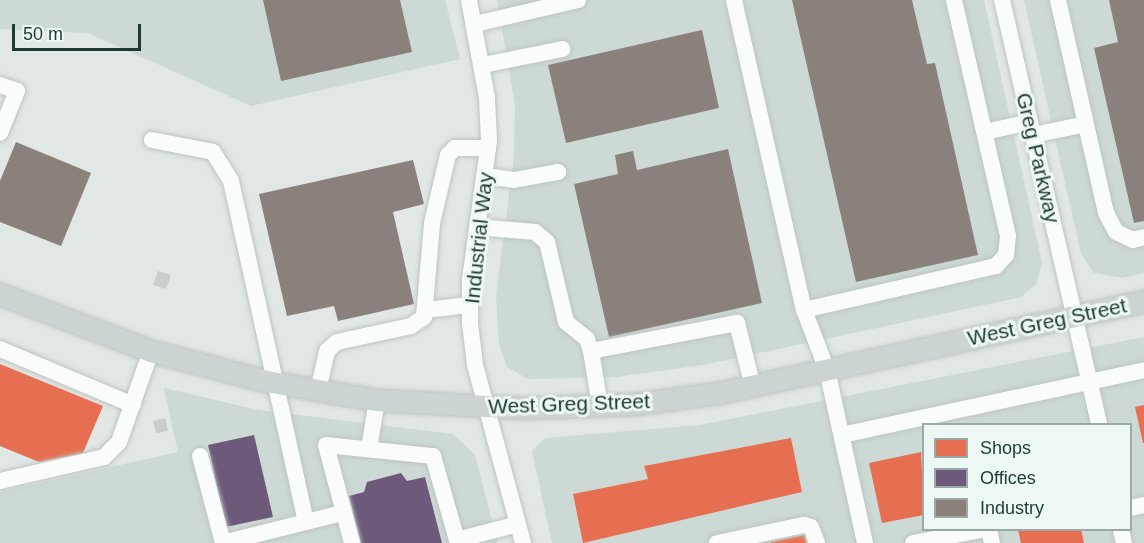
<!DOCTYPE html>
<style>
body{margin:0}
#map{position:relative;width:1144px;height:543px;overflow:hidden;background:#e0e7e5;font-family:Arial,sans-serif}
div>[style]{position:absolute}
.built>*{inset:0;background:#cdd9d5}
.shops>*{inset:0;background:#e76f51}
.offices>*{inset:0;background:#6d597a}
.industry>*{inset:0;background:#8a817c}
.building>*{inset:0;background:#c7cecc}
.roads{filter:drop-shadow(0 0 2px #bdc4c2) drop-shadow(0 0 2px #bdc4c2)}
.minor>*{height:16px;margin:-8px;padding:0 8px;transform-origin:8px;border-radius:8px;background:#fafbfb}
.major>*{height:21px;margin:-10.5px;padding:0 10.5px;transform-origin:10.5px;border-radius:10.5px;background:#ccd4d3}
span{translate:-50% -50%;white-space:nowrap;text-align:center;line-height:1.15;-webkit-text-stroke:6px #edf7f3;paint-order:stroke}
.street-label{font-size:21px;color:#1e3a36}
.legend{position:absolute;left:922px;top:423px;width:210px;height:108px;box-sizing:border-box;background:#edf7f3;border:2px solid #9aaba7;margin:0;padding:8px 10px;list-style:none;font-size:18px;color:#1e3a36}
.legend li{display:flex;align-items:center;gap:12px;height:30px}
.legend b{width:30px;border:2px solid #9aaba7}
.scale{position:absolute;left:12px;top:24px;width:129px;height:27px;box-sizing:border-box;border:3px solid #1e3a36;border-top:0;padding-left:8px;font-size:18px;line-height:21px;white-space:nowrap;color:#1e3a36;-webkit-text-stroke:4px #edf7f3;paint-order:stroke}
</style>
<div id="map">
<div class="built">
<i style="clip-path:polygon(0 0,445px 0,460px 59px,251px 106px,88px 33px,0 29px)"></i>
<i style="clip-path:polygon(497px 0,984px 0,1042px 263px,1036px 284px,1021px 297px,703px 365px,617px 377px,528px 379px,507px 367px,499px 344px,496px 296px,514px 156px,515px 105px)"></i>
<i style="clip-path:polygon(1024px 0,1144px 0,1144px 273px,1122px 278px,1094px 273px,1081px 254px)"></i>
<i style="clip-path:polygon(evenodd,1144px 337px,1144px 543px,552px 543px,532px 451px,545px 438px,700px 425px,1144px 337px,924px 424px,1130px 424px,1130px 530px,924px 530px,924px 424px)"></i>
<i style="clip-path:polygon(164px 388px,258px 410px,453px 434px,475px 455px,498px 543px,0 543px,0 492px,178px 452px)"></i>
</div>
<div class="shops">
<i style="clip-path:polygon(0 364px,103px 406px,83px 453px,39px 462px,0 446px)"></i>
<i style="clip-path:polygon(1144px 405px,1144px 443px,1143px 443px,1135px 407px)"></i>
<i style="clip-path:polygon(791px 438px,802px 492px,583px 543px,573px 494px,648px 479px,644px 466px)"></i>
<i style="clip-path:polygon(921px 452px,924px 515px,882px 523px,869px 463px)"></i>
<i style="clip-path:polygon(1018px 530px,1081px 530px,1084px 543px,1021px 543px)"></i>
<i style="clip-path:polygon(805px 535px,806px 543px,771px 543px,771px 542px)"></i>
</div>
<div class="offices">
<i style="clip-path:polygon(254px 435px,273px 517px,226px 527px,208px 445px)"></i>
<i style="clip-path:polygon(401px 473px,407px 481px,425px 477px,442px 543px,361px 543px,349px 496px,364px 492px,367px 482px)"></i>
</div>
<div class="industry">
<i style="clip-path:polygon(263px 0,400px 0,412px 52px,281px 81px)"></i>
<i style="clip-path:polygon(792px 0,912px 0,927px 64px,935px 63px,978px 255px,856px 282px)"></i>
<i style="clip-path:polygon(1109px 0,1144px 0,1144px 221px,1134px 223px,1094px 48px,1118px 42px)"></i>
<i style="clip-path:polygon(702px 30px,719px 108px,566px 143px,548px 65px)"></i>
<i style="clip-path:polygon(16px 142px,91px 173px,61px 246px,0 222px,0 181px)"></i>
<i style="clip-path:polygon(728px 149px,762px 303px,609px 337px,574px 184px,618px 174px,615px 155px,633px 151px,637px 170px)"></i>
<i style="clip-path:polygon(413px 160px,424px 204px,393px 212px,414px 304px,338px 321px,334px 306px,287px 316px,259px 194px)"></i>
</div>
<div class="building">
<i style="clip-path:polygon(158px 271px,171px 275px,166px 289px,153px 285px)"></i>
<i style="clip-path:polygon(165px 418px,168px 431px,156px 433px,153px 421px)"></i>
</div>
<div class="roads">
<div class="minor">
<i style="left:469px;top:0;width:100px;rotate:79.6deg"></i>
<i style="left:487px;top:98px;width:43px;rotate:87.3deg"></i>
<i style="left:489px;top:141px;width:140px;rotate:97.8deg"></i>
<i style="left:470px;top:280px;width:43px;rotate:90deg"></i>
<i style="left:470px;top:323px;width:42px;rotate:83.2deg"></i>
<i style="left:475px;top:365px;width:184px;rotate:74.9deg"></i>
<i style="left:734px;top:0;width:318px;rotate:77.3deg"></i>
<i style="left:804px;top:310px;width:64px;rotate:69deg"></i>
<i style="left:827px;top:370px;width:177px;rotate:77.6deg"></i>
<i style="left:1002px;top:0;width:435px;rotate:77.1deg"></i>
<i style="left:1058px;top:0;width:218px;rotate:77.3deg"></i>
<i style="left:1106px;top:213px;width:21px;rotate:62deg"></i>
<i style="left:1116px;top:232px;width:19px;rotate:25deg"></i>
<i style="left:1133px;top:240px;width:11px;rotate:-15deg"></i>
<i style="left:475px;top:24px;width:106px;rotate:-13.1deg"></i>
<i style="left:483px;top:65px;width:81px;rotate:-11.4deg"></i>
<i style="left:0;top:85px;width:18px;rotate:19deg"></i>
<i style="left:17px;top:91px;width:45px;rotate:112deg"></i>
<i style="left:985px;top:132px;width:46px;rotate:-12.5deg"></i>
<i style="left:1033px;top:135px;width:54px;rotate:-11.7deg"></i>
<i style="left:152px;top:140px;width:62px;rotate:11.1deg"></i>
<i style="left:213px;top:152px;width:34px;rotate:58deg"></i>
<i style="left:231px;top:181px;width:349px;rotate:77.6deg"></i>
<i style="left:306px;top:522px;width:86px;rotate:165.8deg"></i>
<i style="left:223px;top:543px;width:90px;rotate:-104.8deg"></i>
<i style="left:486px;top:176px;width:28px;rotate:8deg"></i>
<i style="left:514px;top:180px;width:45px;rotate:-10.3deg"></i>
<i style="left:477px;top:227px;width:58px;rotate:4.9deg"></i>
<i style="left:535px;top:232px;width:16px;rotate:40deg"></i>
<i style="left:547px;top:242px;width:82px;rotate:76.6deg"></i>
<i style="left:566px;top:322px;width:27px;rotate:39deg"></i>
<i style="left:587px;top:339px;width:13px;rotate:72deg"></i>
<i style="left:591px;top:351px;width:56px;rotate:80.7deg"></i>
<i style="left:425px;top:310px;width:45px;rotate:-6.3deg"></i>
<i style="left:804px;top:310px;width:197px;rotate:-12.9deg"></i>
<i style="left:996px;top:266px;width:15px;rotate:-48deg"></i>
<i style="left:1006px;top:255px;width:19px;rotate:-84deg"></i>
<i style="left:1008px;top:236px;width:242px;rotate:-102.9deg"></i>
<i style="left:0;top:349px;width:144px;rotate:22.8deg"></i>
<i style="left:591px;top:351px;width:149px;rotate:-10.9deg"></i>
<i style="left:737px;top:323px;width:66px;rotate:76deg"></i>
<i style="left:318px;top:391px;width:41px;rotate:-77.3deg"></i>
<i style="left:327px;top:351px;width:13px;rotate:-42deg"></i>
<i style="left:337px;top:342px;width:76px;rotate:-12.2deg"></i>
<i style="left:411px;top:326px;width:16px;rotate:-35deg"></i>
<i style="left:424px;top:317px;width:94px;rotate:-85.1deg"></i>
<i style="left:432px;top:223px;width:70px;rotate:-76.8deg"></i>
<i style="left:448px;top:155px;width:10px;rotate:-45deg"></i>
<i style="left:455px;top:148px;width:33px"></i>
<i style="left:842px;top:435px;width:309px;rotate:-12.1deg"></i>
<i style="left:369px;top:449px;width:50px;rotate:-80.7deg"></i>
<i style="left:0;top:481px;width:107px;rotate:-13deg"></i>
<i style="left:104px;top:457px;width:21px;rotate:-45deg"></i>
<i style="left:119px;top:442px;width:96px;rotate:-70.6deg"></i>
<i style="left:1130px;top:508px;width:14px;rotate:-12deg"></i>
<i style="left:306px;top:522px;width:38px;rotate:-14deg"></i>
<i style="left:989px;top:530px;width:13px;rotate:77deg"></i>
<i style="left:1121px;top:530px;width:13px;rotate:77deg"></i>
<i style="left:352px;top:543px;width:101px;rotate:-104.9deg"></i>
<i style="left:326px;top:445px;width:108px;rotate:5.9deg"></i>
<i style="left:433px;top:456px;width:87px;rotate:74.1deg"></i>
<i style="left:457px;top:540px;width:63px;rotate:-14.7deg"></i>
<i style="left:717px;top:543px;width:89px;rotate:-11.7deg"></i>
<i style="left:804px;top:525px;width:7px;rotate:16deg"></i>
<i style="left:811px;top:527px;width:17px;rotate:69deg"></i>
<i style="left:913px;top:543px;width:68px;rotate:-11deg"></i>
</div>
<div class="major">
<i style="left:0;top:294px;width:161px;rotate:20.7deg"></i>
<i style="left:151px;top:351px;width:119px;rotate:14.6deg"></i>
<i style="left:266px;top:381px;width:113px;rotate:9.7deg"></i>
<i style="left:377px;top:400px;width:145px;rotate:3.2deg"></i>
<i style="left:522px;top:408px;width:112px;rotate:-2deg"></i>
<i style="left:634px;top:404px;width:85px;rotate:-7.5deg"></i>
<i style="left:718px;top:393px;width:436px;rotate:-12.2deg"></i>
</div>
</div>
<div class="street-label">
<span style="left:1038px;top:158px;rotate:77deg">Greg Parkway</span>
<span style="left:479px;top:238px;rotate:-84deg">Industrial Way</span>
<span style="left:1047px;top:322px;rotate:-12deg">West Greg Street</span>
<span style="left:569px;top:404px;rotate:-2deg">West Greg Street</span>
</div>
<ul class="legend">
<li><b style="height:16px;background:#e76f51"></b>Shops</li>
<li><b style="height:16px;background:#6d597a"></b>Offices</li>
<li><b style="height:16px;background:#8a817c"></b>Industry</li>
</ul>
<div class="scale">50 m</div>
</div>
